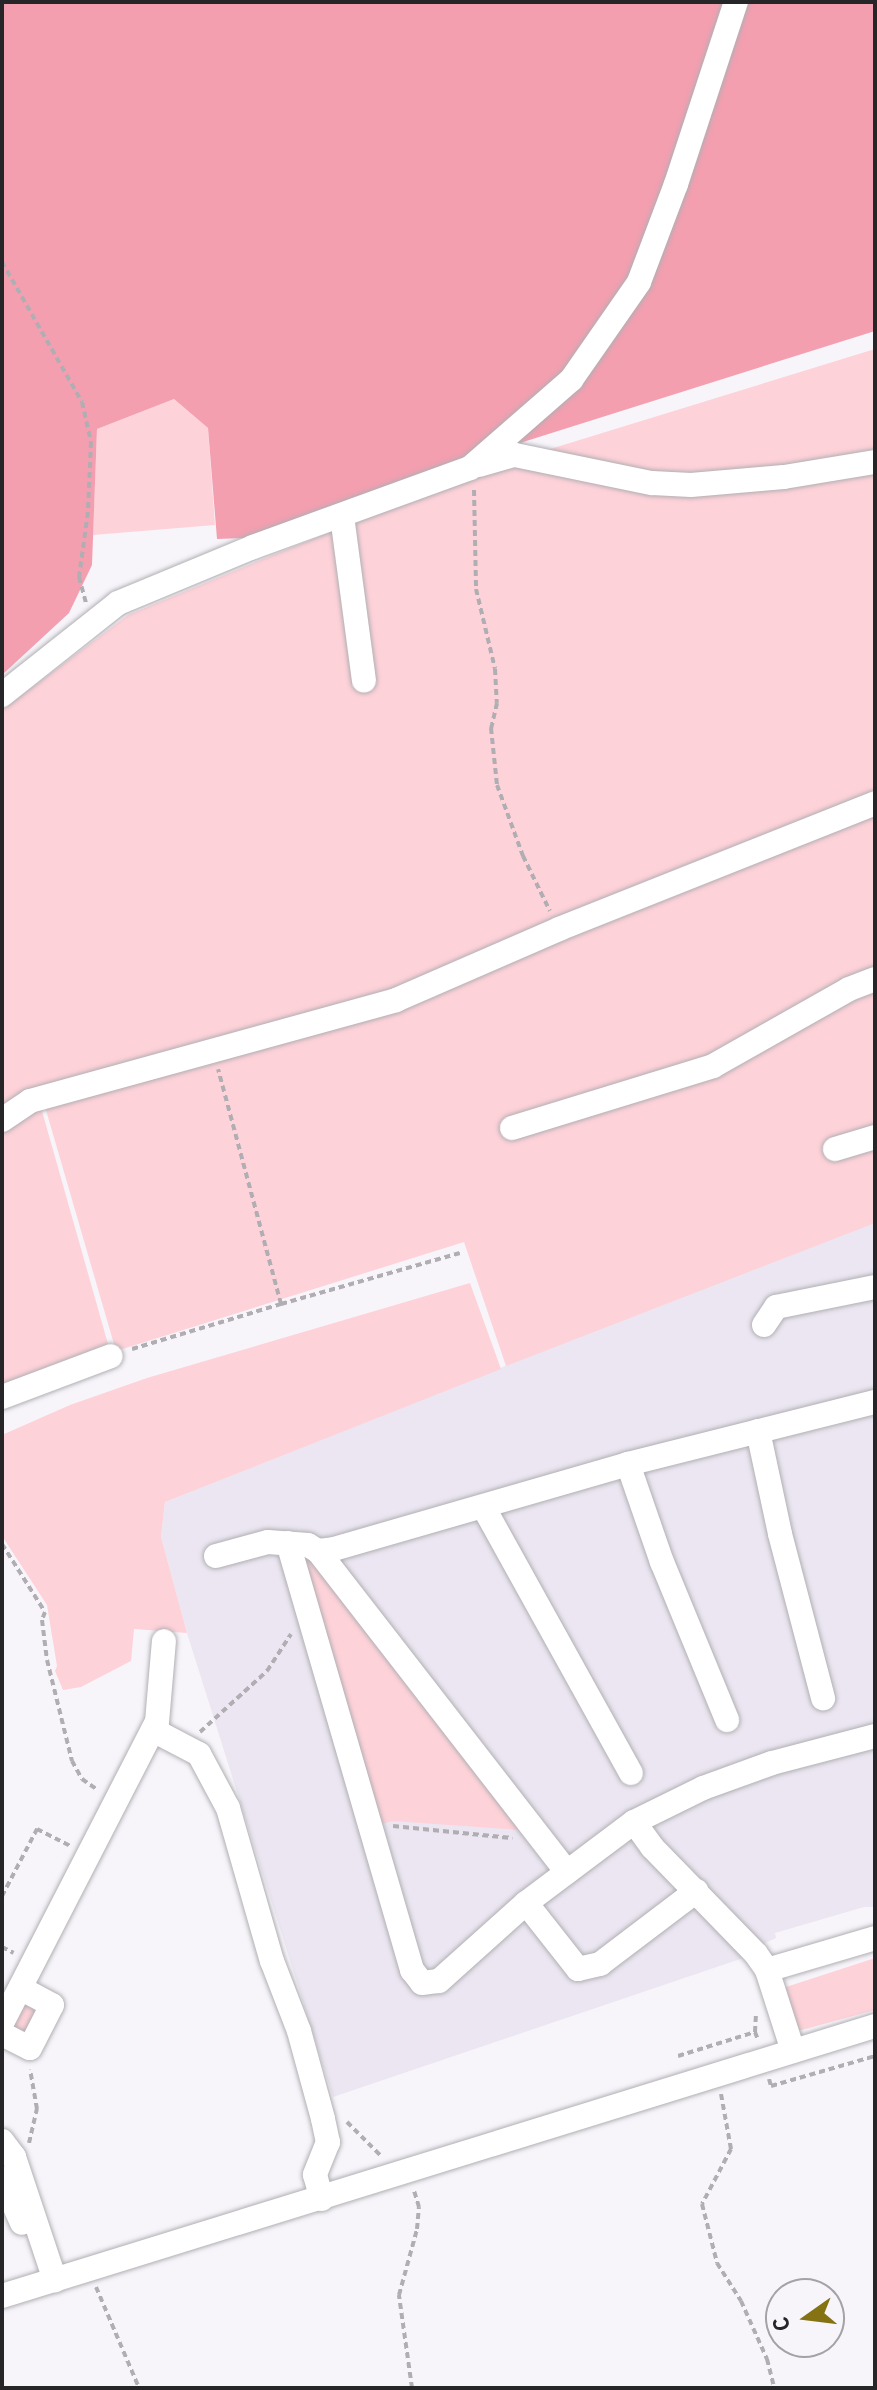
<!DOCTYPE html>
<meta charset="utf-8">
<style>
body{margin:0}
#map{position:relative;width:877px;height:2390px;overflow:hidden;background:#f7f5fa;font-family:Overpass,sans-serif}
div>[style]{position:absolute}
.built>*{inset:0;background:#ebe6f1}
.green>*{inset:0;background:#fed2d9}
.forest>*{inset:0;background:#f39fb0}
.path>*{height:4px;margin-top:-2px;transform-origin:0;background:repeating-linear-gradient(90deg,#b0aeb2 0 6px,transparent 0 10px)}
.roads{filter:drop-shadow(0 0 2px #b1afb3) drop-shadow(0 0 2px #b1afb3)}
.minor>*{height:24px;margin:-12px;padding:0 12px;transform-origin:12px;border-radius:12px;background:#fff}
span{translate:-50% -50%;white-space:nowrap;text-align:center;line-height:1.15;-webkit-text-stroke:8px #f7f5fa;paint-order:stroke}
.frame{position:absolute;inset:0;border:4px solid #262527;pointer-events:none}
.north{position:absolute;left:765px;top:2278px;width:80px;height:80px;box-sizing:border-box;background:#f7f5fa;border:2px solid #a3a2a6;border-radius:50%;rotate:256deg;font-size:22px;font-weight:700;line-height:32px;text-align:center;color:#262527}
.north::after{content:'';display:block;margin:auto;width:28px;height:36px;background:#857213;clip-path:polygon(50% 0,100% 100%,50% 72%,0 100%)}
</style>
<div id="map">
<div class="built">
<i style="clip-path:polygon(875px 1218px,875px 1907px,864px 1907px,775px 1933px,776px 1938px,761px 1945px,764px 1951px,333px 2097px,187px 1633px,161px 1537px,165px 1502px)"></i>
</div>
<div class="green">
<i style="clip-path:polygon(875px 349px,875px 1223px,506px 1366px,464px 1242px,116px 1351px,39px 1086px,2px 1105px,2px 710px,128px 615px,263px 559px,505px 463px)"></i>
<i style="clip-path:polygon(174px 399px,208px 428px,215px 525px,93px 535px,97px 429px)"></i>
<i style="clip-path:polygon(40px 1104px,110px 1351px,2px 1393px,2px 1130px)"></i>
<i style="clip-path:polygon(470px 1283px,501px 1369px,165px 1502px,161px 1537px,187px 1633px,134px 1629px,131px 1661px,81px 1687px,63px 1690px,55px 1671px,57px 1666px,47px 1605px,2px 1536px,2px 1435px,70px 1405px,147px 1378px)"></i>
<i style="clip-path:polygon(305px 1550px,522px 1830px,393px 1821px,376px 1825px,303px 1553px)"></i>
<i style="clip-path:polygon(875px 1958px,875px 2010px,798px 2031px,783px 1988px)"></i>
<i style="clip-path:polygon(18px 2001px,37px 2006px,28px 2034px,9px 2030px)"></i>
</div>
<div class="forest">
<i style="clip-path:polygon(2px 2px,875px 2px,875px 331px,453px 464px,244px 538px,217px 539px,208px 428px,174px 399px,97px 429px,92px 565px,69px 613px,2px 675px)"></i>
</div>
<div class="path">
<i style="left:2px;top:262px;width:161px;rotate:60.3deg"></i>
<i style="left:82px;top:402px;width:41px;rotate:77.3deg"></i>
<i style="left:91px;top:442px;width:70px;rotate:92.5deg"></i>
<i style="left:88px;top:512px;width:66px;rotate:97.9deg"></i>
<i style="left:79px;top:577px;width:27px;rotate:75deg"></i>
<i style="left:474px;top:490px;width:99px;rotate:88.8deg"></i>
<i style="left:476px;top:589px;width:82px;rotate:76.6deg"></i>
<i style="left:495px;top:669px;width:34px;rotate:87deg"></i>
<i style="left:497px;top:703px;width:26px;rotate:103deg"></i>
<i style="left:491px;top:728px;width:57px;rotate:84deg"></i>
<i style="left:497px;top:785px;width:76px;rotate:69.9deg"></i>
<i style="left:523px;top:856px;width:61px;rotate:63.9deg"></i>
<i style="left:281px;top:1304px;width:186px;rotate:-15.9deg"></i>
<i style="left:132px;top:1349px;width:156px;rotate:-16.8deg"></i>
<i style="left:281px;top:1304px;width:243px;rotate:-105deg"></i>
<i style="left:2px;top:1544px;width:80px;rotate:57.7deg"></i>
<i style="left:45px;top:1612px;width:9px;rotate:111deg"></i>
<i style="left:42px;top:1620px;width:40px;rotate:82.9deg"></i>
<i style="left:47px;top:1660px;width:104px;rotate:76.1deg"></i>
<i style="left:72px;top:1761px;width:21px;rotate:61deg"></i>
<i style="left:82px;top:1779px;width:19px;rotate:35deg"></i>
<i style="left:200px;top:1732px;width:91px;rotate:-42.3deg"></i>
<i style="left:267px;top:1671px;width:44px;rotate:-57deg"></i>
<i style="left:393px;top:1826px;width:120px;rotate:5.8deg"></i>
<i style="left:2px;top:1896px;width:76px;rotate:-62.4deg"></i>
<i style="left:37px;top:1829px;width:38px;rotate:27deg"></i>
<i style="left:2px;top:1947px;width:13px;rotate:27deg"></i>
<i style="left:755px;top:2032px;width:18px;rotate:-87deg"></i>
<i style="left:678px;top:2056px;width:81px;rotate:-17.3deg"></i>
<i style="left:755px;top:2032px;width:9px;rotate:69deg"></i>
<i style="left:769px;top:2079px;width:7px;rotate:74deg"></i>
<i style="left:771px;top:2086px;width:108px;rotate:-16.1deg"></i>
<i style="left:721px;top:2094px;width:56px;rotate:79.7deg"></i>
<i style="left:731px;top:2149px;width:62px;rotate:117.8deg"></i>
<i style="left:702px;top:2204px;width:61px;rotate:75.7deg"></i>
<i style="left:717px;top:2263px;width:45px;rotate:57.7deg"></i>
<i style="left:741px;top:2301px;width:64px;rotate:65.9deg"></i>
<i style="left:767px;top:2359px;width:30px;rotate:76deg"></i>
<i style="left:347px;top:2122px;width:48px;rotate:45deg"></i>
<i style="left:29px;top:2143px;width:35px;rotate:-77deg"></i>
<i style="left:37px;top:2109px;width:40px;rotate:-100deg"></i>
<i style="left:96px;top:2287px;width:110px;rotate:66.9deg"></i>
<i style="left:412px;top:2388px;width:94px;rotate:-98deg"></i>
<i style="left:399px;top:2295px;width:68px;rotate:-74.7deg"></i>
<i style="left:417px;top:2229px;width:22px;rotate:-85deg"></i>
<i style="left:419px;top:2207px;width:17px;rotate:-107deg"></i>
</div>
<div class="roads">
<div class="minor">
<i style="left:479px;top:465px;width:37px;rotate:-16deg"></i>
<i style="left:515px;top:455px;width:140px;rotate:11.6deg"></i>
<i style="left:652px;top:483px;width:39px;rotate:3deg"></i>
<i style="left:691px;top:485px;width:93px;rotate:-4.9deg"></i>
<i style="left:784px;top:477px;width:92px;rotate:-9.4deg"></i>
<i style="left:342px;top:516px;width:166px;rotate:82.4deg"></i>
<i style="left:2px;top:695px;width:148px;rotate:-38.4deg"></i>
<i style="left:118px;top:603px;width:146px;rotate:-22.5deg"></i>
<i style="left:253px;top:547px;width:231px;rotate:-20deg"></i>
<i style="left:470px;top:468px;width:134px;rotate:-41.1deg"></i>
<i style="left:571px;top:380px;width:119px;rotate:-55.2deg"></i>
<i style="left:639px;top:282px;width:105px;rotate:-69.3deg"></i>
<i style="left:676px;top:184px;width:192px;rotate:-71.8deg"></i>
<i style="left:2px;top:1120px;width:34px;rotate:-34deg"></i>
<i style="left:30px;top:1101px;width:380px;rotate:-15.4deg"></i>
<i style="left:396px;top:1000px;width:178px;rotate:-23.5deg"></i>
<i style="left:559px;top:929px;width:340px;rotate:-21.7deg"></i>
<i style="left:512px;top:1128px;width:210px;rotate:-17.1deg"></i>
<i style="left:713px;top:1066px;width:156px;rotate:-29.5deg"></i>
<i style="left:849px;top:989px;width:28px;rotate:-21deg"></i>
<i style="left:835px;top:1149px;width:42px;rotate:-16.7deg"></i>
<i style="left:764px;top:1325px;width:22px;rotate:-56deg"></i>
<i style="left:776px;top:1307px;width:101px;rotate:-11.4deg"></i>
<i style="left:2px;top:1397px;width:116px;rotate:-20.6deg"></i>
<i style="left:758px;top:1431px;width:105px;rotate:77.9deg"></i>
<i style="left:780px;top:1534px;width:170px;rotate:75.3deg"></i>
<i style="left:628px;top:1464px;width:104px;rotate:70.9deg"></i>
<i style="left:662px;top:1562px;width:171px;rotate:67.6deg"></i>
<i style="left:484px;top:1508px;width:303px;rotate:61deg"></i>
<i style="left:288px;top:1543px;width:445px;rotate:73.8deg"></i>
<i style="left:412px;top:1970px;width:16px;rotate:52deg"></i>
<i style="left:422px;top:1983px;width:17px;rotate:-7deg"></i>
<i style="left:439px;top:1981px;width:117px;rotate:-41.9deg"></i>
<i style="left:526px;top:1903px;width:135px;rotate:-36.9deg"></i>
<i style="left:634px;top:1822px;width:77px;rotate:-26.2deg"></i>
<i style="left:703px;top:1788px;width:73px;rotate:-19.9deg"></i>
<i style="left:772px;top:1763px;width:106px;rotate:-14.7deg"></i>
<i style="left:318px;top:1551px;width:406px;rotate:52.2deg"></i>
<i style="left:216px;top:1556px;width:54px;rotate:-15.1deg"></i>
<i style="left:268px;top:1542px;width:40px;rotate:4.3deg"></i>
<i style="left:308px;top:1545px;width:12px;rotate:31deg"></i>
<i style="left:318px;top:1551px;width:16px;rotate:-7deg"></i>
<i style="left:334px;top:1549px;width:306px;rotate:-16.1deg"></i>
<i style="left:628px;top:1464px;width:255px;rotate:-14.1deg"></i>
<i style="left:153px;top:1730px;width:52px;rotate:27.6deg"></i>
<i style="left:199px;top:1754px;width:61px;rotate:61.8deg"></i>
<i style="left:228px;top:1808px;width:159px;rotate:74deg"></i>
<i style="left:272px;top:1961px;width:75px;rotate:68.9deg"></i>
<i style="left:299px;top:2031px;width:91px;rotate:74.7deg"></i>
<i style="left:323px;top:2119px;width:24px;rotate:78deg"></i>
<i style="left:328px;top:2142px;width:35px;rotate:112deg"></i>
<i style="left:315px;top:2175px;width:25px;rotate:74deg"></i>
<i style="left:634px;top:1822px;width:31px;rotate:54deg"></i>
<i style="left:652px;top:1847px;width:149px;rotate:45.8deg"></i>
<i style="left:756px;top:1954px;width:19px;rotate:55deg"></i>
<i style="left:767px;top:1970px;width:113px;rotate:-16.5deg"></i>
<i style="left:526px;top:1903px;width:84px;rotate:51.8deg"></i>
<i style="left:578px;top:1969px;width:23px;rotate:-13deg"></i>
<i style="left:600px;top:1964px;width:121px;rotate:-37.2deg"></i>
<i style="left:767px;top:1970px;width:85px;rotate:72.2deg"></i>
<i style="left:2px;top:2023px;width:339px;rotate:-62.8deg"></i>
<i style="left:157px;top:1722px;width:81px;rotate:-85.1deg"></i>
<i style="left:2px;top:2034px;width:31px;rotate:27deg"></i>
<i style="left:30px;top:2048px;width:48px;rotate:-62.9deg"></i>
<i style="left:52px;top:2005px;width:36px;rotate:-152deg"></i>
<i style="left:2px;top:2141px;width:20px;rotate:53deg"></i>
<i style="left:14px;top:2157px;width:130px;rotate:71.6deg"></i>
<i style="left:2px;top:2178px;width:49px;rotate:66deg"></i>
<i style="left:2px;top:2296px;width:914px;rotate:-17.19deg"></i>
</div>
</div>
<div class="frame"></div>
<div class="north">С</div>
</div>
